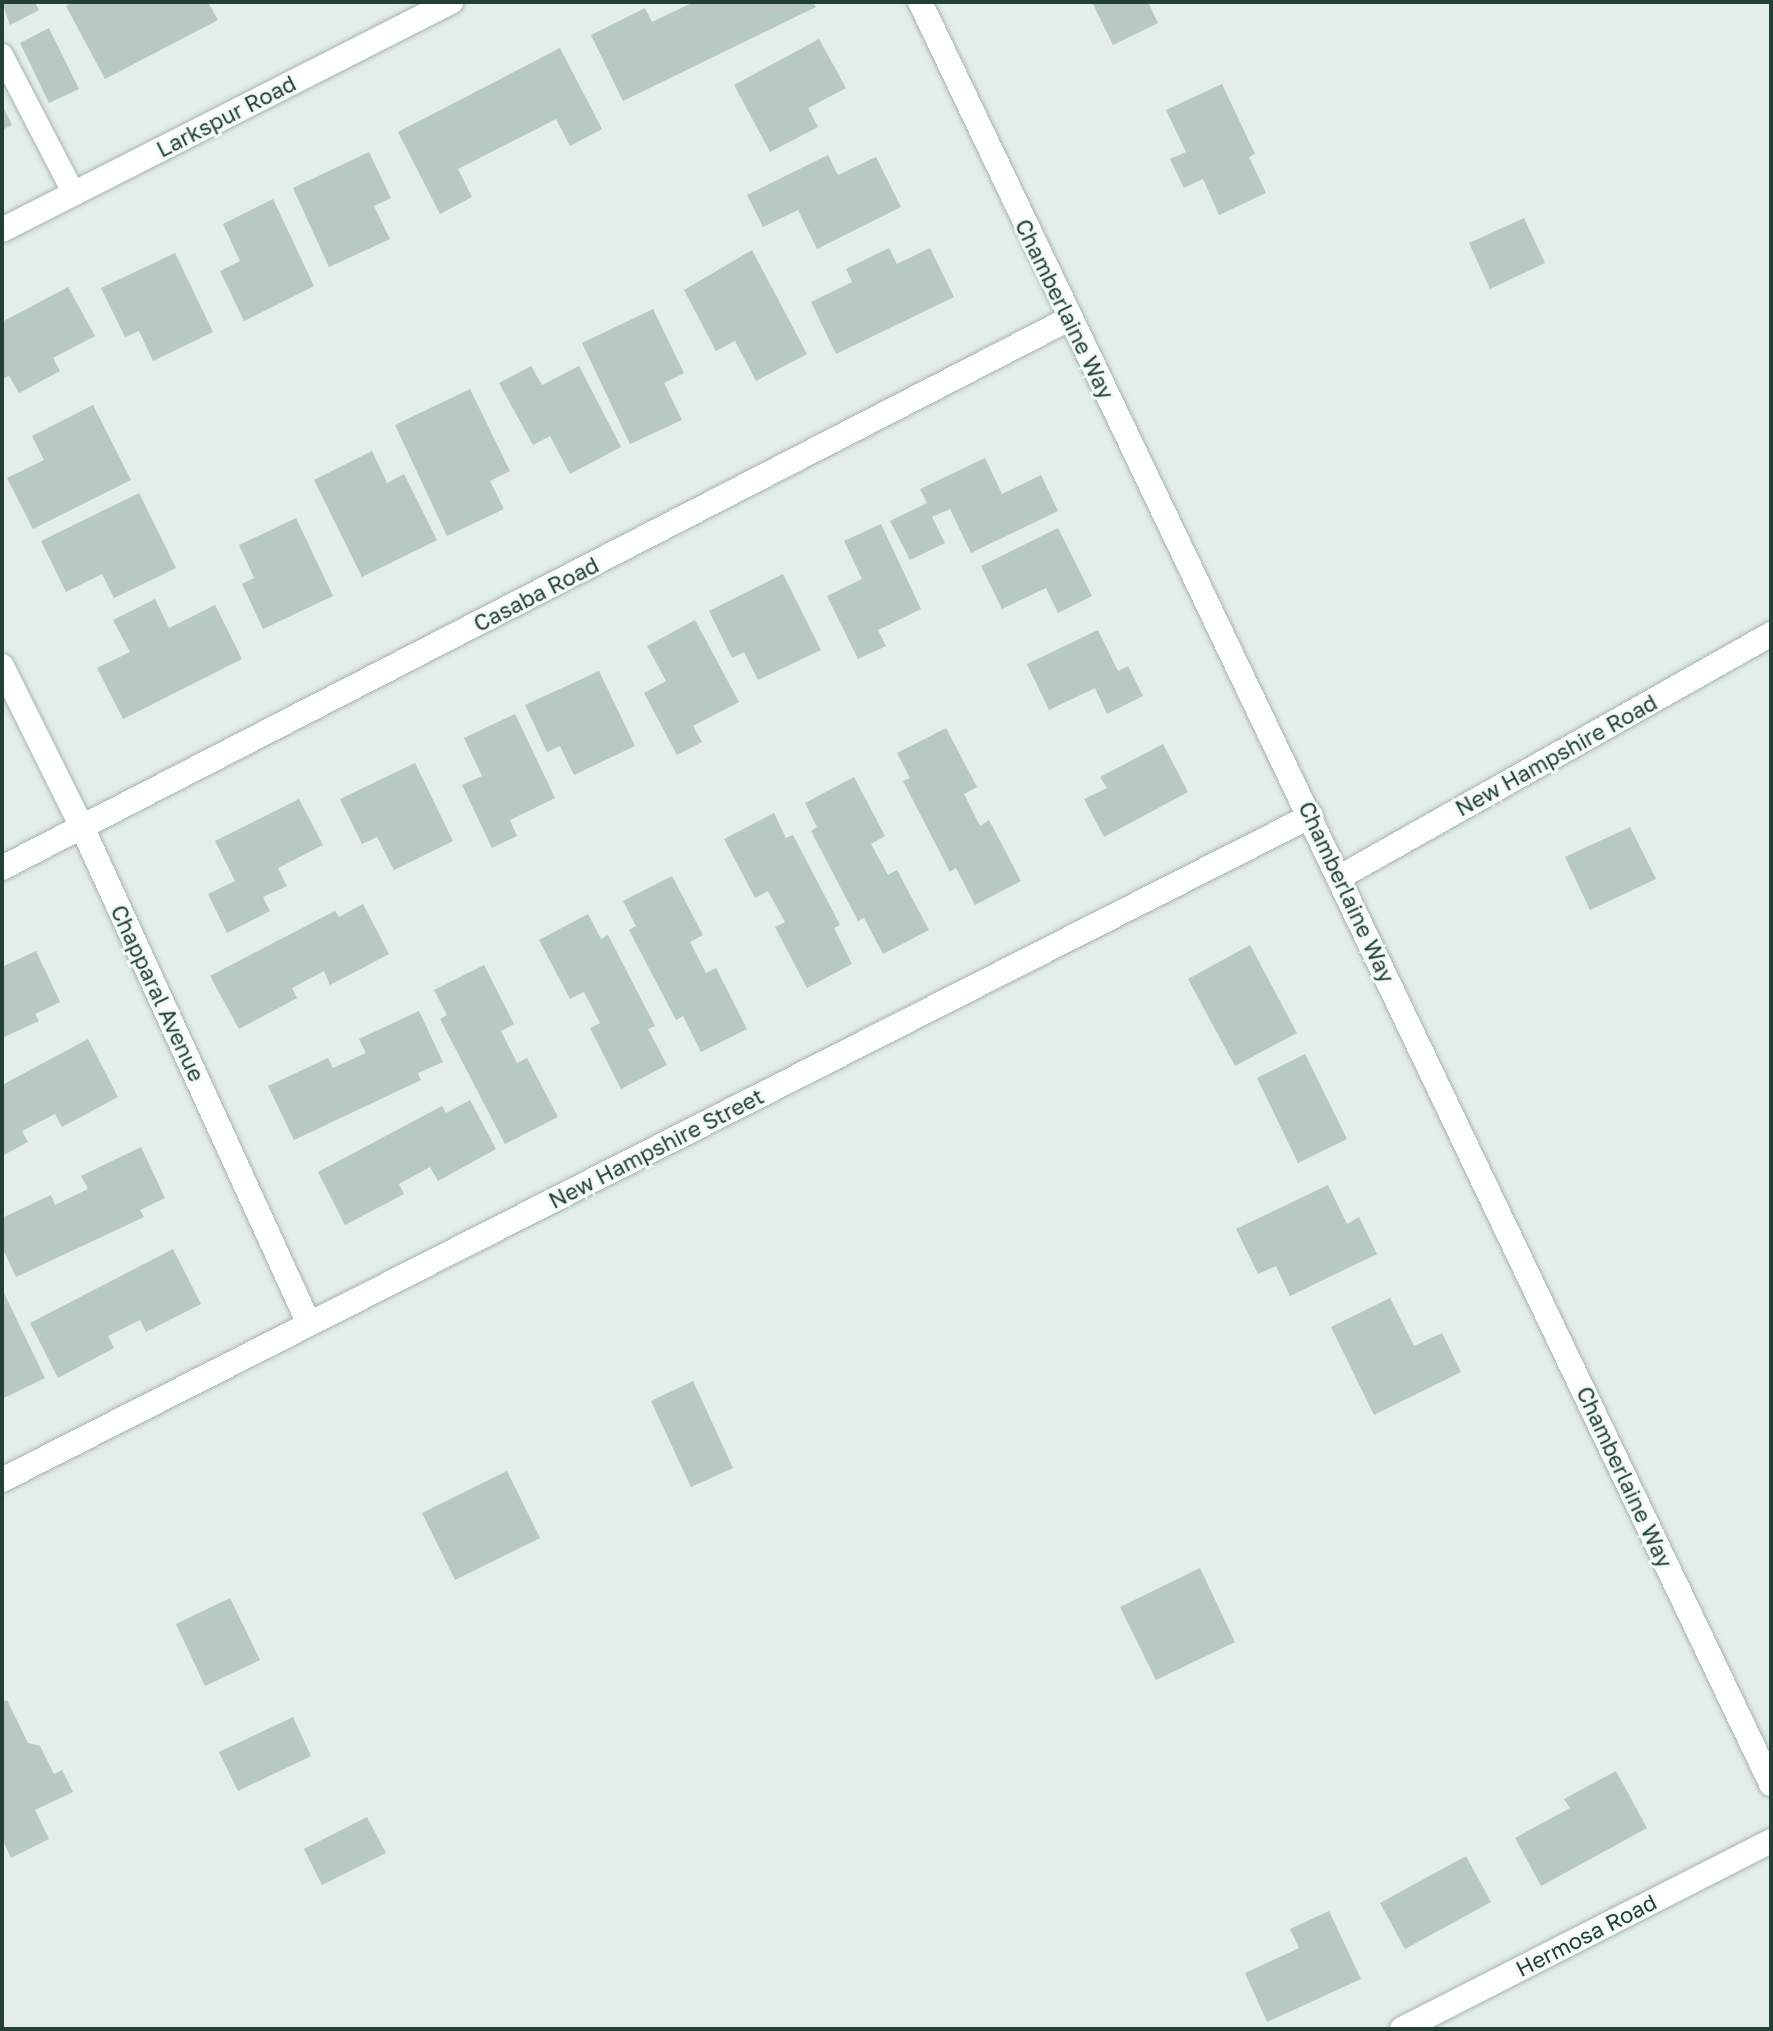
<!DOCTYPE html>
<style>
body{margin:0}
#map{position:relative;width:1773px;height:2031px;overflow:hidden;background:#e3ede9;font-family:"Golos Text",sans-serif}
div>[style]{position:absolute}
.building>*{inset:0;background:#b8c8c2}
.roads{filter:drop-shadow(0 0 2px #a5b5b0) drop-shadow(0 0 2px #a5b5b0)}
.service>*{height:22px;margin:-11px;padding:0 11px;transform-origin:11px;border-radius:11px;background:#fff}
.minor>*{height:24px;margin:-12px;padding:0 12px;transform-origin:12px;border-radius:12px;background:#fff}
.secondary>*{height:24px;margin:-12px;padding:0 12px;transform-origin:12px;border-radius:12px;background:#fff}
span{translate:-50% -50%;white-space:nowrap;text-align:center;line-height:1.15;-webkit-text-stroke:6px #f4faf7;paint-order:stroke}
.street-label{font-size:22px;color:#223f38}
.frame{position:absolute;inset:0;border:4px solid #223f38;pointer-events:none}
</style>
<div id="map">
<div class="building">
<i style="clip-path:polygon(2px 2px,35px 2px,39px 10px,10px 25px)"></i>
<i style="clip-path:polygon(73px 2px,208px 2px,218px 20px,105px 79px,66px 6px)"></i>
<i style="clip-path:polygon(694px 2px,813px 2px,816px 7px,623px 101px,591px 35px,645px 8px,652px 22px)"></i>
<i style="clip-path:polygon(1092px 2px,1148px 2px,1158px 23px,1113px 45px)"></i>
<i style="clip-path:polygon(49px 28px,79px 89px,49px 103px,20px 43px)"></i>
<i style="clip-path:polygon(819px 39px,846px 88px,808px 108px,818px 127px,770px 152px,734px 85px)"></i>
<i style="clip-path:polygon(560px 48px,602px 129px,570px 146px,556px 119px,458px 169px,472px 197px,440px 214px,398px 132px)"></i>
<i style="clip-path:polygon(1222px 84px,1255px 154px,1249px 157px,1266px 193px,1219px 215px,1203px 179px,1184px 188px,1170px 159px,1186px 152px,1166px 110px)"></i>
<i style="clip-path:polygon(2px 105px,12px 125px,2px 130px)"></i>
<i style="clip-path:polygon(369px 152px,391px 198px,374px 206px,390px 239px,329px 267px,293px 188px)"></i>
<i style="clip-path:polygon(828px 155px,838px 175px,876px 157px,901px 207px,817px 249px,798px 210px,763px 227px,747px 195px)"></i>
<i style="clip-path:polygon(273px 199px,314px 286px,244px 321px,220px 271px,240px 261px,223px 224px)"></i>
<i style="clip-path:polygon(1524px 218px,1545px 263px,1490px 289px,1469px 243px)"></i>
<i style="clip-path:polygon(889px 248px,897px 264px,930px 248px,954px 297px,836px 354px,811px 302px,852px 282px,846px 269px)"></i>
<i style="clip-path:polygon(752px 250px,807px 354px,756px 381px,735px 341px,716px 351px,684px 290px)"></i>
<i style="clip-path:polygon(175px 253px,213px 332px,153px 361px,139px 331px,125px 337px,101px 288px)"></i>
<i style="clip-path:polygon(68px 287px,95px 336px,53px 358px,60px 371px,19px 393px,9px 376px,2px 379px,2px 322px)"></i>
<i style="clip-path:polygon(653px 309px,684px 373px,664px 383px,682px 420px,630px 444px,582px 343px)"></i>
<i style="clip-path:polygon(531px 366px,542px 385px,579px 366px,621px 447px,570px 474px,550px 436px,533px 445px,499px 383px)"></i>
<i style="clip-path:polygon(470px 389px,510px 471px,490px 481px,504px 509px,447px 536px,395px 425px)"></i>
<i style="clip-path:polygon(93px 405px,131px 480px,33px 529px,7px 478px,44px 460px,32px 436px)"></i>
<i style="clip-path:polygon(372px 451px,387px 483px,404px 474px,437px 540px,362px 577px,314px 480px)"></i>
<i style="clip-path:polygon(985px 458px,1002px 494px,1041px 475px,1058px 511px,971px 553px,950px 509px,932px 517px,945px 543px,910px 560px,890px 521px,927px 503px,920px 489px)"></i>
<i style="clip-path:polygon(139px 493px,176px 568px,114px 598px,102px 574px,66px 592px,41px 541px)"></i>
<i style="clip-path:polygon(296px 518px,333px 596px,263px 629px,242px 584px,254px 578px,239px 545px)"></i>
<i style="clip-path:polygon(881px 524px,921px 609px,878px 630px,886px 646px,858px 659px,827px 596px,862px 579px,844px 541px)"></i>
<i style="clip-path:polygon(1058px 528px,1092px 596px,1058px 613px,1046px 588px,1002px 609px,981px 566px)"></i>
<i style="clip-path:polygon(783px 574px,821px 650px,758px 680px,744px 652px,732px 658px,709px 611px)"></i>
<i style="clip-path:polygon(155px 599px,169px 628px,215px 605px,242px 659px,123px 719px,97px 668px,130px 652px,113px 620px)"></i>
<i style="clip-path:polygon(695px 620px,739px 702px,693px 726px,702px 742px,677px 755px,644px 693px,666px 681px,647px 646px)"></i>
<i style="clip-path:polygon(1098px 630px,1118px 671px,1128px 666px,1143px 696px,1107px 714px,1095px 688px,1049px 710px,1027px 664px)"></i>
<i style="clip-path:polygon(599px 671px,635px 746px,574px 775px,560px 746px,547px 752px,525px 705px)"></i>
<i style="clip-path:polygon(515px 714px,555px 798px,510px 820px,517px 836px,492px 848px,462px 785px,482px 776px,464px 738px)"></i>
<i style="clip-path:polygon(946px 728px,977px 787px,964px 794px,980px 826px,989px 820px,1021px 881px,975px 905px,956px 868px,950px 872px,903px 781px,910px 778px,897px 753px)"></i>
<i style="clip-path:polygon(1163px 744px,1188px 792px,1104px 837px,1084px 799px,1107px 788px,1100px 777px)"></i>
<i style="clip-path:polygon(415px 763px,453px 841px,394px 870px,377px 837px,362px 844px,340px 799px)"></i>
<i style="clip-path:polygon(854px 777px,885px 836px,871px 844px,888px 875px,897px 870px,929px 930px,883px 954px,864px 918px,858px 921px,811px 831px,817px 827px,805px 803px)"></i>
<i style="clip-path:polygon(299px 799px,323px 845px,278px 868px,287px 886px,263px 897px,270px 911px,227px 933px,208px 894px,235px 881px,215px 841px)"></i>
<i style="clip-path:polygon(774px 813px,786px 838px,793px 835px,840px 925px,834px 928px,852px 964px,807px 988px,775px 927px,785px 922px,768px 891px,755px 898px,724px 839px)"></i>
<i style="clip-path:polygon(1630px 827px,1656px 879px,1590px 910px,1565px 857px)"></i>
<i style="clip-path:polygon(672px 876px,703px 935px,690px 942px,706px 973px,716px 968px,747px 1029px,701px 1052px,683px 1016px,676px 1020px,629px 930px,636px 926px,623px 901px)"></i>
<i style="clip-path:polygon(363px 904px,389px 954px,330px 985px,324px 971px,292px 988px,297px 998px,239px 1029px,210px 976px,335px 911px,339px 917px)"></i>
<i style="clip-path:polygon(588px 914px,601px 939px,608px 935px,655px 1026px,648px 1029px,667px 1065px,621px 1089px,590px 1028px,600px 1023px,584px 992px,570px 999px,539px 940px)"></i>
<i style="clip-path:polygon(1250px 945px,1297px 1033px,1235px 1066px,1188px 979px)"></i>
<i style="clip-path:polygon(36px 951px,60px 1002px,35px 1014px,39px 1021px,2px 1038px,2px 967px)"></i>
<i style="clip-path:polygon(484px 965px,514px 1024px,501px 1031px,517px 1063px,527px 1058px,558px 1117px,505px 1144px,440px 1019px,447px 1015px,434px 990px)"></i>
<i style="clip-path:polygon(419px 1011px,443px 1062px,418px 1073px,421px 1080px,294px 1140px,268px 1086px,328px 1058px,333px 1068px,366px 1053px,359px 1039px)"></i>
<i style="clip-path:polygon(88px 1039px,118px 1097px,62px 1127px,55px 1114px,22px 1131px,28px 1142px,2px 1156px,2px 1085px)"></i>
<i style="clip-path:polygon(1305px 1054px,1347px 1139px,1298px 1163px,1257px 1078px)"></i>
<i style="clip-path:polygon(470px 1100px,496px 1149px,438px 1181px,430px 1167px,399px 1184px,404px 1194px,345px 1225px,318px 1172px,442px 1106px,446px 1113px)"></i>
<i style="clip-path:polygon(141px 1147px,165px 1198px,140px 1210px,144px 1217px,16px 1277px,2px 1247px,2px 1218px,51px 1195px,55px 1205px,88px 1189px,81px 1176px)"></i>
<i style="clip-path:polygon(1328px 1185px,1347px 1224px,1359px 1217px,1377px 1254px,1290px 1296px,1276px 1266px,1258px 1274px,1236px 1229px)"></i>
<i style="clip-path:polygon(173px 1249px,201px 1304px,146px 1332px,140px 1320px,108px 1336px,114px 1348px,58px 1378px,30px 1323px)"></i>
<i style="clip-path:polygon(2px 1289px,45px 1378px,2px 1399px)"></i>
<i style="clip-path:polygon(1390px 1298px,1414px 1346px,1442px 1333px,1461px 1372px,1374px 1415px,1331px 1327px)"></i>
<i style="clip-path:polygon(693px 1381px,733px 1468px,691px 1487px,651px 1401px)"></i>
<i style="clip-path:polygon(507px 1471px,540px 1538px,455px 1580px,422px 1513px)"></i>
<i style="clip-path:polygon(1200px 1568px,1235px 1642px,1156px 1680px,1120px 1607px)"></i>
<i style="clip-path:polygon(230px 1598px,260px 1660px,205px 1686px,176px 1624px)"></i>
<i style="clip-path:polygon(7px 1700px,28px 1743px,40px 1746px,54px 1774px,62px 1770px,73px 1792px,35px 1810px,49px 1839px,11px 1858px,2px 1838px,2px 1702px)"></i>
<i style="clip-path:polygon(293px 1717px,311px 1756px,238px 1791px,219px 1752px)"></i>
<i style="clip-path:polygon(1616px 1771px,1647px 1828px,1541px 1886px,1515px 1838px,1570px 1808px,1564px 1799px)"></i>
<i style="clip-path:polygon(367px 1817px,386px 1853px,322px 1885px,304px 1849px)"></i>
<i style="clip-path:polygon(1466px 1856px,1491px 1902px,1405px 1949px,1380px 1903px)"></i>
<i style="clip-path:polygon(1329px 1911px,1361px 1979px,1267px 2022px,1245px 1973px,1299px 1948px,1290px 1929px)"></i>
</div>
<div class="roads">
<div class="service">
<i style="left:2px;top:55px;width:157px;rotate:62.6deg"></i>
</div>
<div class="minor">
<i style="left:2px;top:230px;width:504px;rotate:-26.92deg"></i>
<i style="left:2px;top:666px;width:180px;rotate:63.6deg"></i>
<i style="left:82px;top:827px;width:546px;rotate:65.45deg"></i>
<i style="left:2px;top:868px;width:1200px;rotate:-27.23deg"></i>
<i style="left:1340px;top:877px;width:495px;rotate:-29.4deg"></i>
<i style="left:2px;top:1480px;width:1468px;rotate:-26.9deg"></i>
<i style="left:1402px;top:2029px;width:414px;rotate:-27deg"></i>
</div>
<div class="secondary">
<i style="left:920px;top:2px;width:1975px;rotate:64.47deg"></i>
</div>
</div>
<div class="street-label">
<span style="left:226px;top:116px;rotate:-27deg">Larkspur Road</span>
<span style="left:1065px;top:309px;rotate:64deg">Chamberlaine Way</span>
<span style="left:536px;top:594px;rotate:-27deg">Casaba Road</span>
<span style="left:1556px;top:755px;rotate:-29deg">New Hampshire Road</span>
<span style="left:1347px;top:892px;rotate:65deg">Chamberlaine Way</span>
<span style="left:158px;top:993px;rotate:65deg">Chapparal Avenue</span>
<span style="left:656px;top:1148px;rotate:-27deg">New Hampshire Street</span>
<span style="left:1625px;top:1477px;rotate:65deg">Chamberlaine Way</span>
<span style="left:1586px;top:1935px;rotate:-27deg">Hermosa Road</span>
</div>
<div class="frame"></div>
</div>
